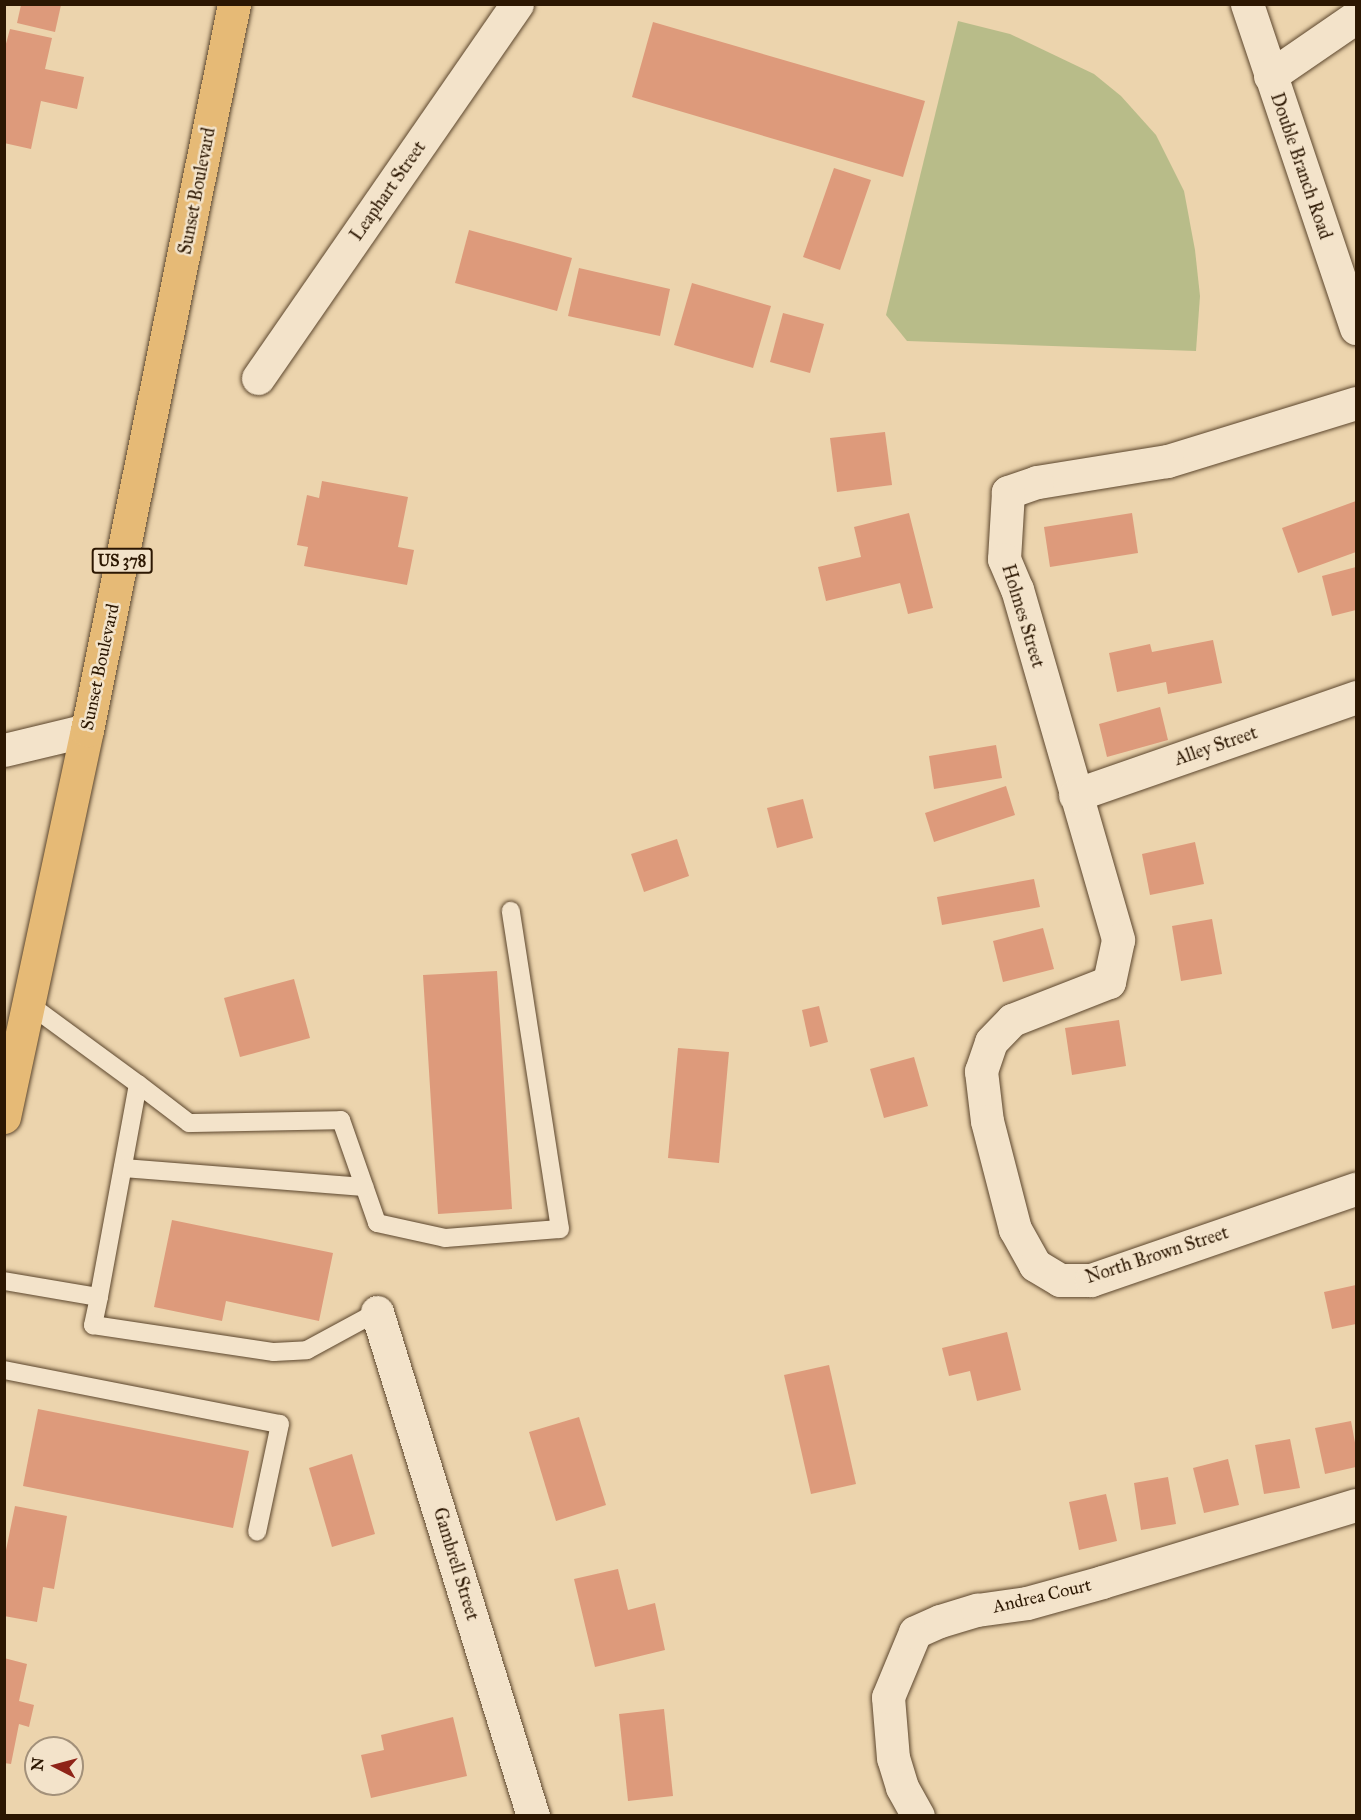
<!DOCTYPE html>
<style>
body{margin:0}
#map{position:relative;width:1361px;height:1820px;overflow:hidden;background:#ecd4ad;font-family:"IM FELL Great Primer",serif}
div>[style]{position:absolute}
.green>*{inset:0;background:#b8bc89}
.building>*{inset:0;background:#dd9a7b}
.roads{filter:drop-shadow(0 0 2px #5c462d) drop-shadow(0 0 2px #5c462d)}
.service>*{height:18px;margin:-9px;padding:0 9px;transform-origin:9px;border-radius:9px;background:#f3e3ca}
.minor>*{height:33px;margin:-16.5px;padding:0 16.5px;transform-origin:16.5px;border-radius:16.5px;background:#f3e3ca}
.primary>*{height:33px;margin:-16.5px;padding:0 16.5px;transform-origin:16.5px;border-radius:16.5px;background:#e6ba76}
span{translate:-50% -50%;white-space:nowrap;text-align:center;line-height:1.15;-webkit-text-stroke:5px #f3e3ca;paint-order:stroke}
.shield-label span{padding:2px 4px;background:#f3e3ca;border:2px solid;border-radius:4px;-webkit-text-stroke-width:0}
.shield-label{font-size:16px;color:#2c1702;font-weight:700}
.street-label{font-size:18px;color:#2c1702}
.frame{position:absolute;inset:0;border:6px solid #2c1702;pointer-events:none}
.north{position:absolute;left:24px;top:1736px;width:60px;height:60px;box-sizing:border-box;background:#f3e3ca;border:2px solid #a3917a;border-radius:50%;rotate:276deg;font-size:16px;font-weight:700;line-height:24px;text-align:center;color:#2c1702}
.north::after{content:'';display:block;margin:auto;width:21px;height:27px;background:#8f2418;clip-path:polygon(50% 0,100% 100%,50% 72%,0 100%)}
</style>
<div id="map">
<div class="green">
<i style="clip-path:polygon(958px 21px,1010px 34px,1094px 74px,1121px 96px,1156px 135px,1184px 191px,1195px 250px,1200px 296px,1196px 351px,907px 341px,886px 315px)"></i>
</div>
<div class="building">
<i style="clip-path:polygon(21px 5px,61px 5px,55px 32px,17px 23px)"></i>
<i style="clip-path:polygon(653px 22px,925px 101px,903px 177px,632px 97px)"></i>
<i style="clip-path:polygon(10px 29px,52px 38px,45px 69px,84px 77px,77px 109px,41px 101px,31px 149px,4px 143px,4px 51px)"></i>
<i style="clip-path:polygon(834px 168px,871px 180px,840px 270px,803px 257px)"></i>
<i style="clip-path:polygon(469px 230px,572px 258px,557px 311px,455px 283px)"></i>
<i style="clip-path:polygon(579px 268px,670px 289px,660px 336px,568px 316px)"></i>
<i style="clip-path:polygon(692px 283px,771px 306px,753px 368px,674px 345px)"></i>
<i style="clip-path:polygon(783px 313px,824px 324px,810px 373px,770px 362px)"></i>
<i style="clip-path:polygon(885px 432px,892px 485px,837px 492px,830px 438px)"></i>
<i style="clip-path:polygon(322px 481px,408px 497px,398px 547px,414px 550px,407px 585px,304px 566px,308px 547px,297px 545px,307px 495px,319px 498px)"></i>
<i style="clip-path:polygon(1356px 501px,1356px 552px,1298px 573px,1282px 528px)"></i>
<i style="clip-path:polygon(909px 513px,933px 608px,908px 614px,900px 583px,826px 601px,818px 567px,861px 557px,854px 527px)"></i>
<i style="clip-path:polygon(1132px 513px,1138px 553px,1050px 567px,1044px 527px)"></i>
<i style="clip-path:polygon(1356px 567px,1356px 610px,1332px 616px,1322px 576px)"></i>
<i style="clip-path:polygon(1213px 640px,1222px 683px,1168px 694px,1166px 682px,1117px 692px,1109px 653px,1150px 644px,1152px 652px)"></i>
<i style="clip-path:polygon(1160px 707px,1168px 740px,1107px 757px,1099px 724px)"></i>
<i style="clip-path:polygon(996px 745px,1002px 778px,934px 789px,929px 756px)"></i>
<i style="clip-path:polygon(1006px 786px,1015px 815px,934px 842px,925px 813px)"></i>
<i style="clip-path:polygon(803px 799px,813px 838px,777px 848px,767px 808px)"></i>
<i style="clip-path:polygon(677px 839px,689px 876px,644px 892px,631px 854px)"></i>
<i style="clip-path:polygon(1195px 842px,1204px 884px,1150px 895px,1142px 854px)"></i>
<i style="clip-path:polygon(1034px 879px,1040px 907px,942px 925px,937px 897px)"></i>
<i style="clip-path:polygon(1212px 919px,1222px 974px,1181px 981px,1172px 926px)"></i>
<i style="clip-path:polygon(1043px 928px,1054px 969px,1003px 982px,993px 941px)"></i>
<i style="clip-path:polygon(497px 971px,512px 1209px,438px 1214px,423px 975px)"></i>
<i style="clip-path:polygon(294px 979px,310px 1038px,240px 1057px,224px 998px)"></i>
<i style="clip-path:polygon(819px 1006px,828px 1042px,810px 1047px,802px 1010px)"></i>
<i style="clip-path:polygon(1119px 1020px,1126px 1066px,1072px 1075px,1065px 1028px)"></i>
<i style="clip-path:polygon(678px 1048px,729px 1052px,719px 1163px,668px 1158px)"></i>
<i style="clip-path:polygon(914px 1057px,928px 1106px,884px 1118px,870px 1069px)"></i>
<i style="clip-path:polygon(172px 1220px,333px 1253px,319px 1321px,226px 1301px,222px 1321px,154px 1307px)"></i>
<i style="clip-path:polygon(1356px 1285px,1356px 1324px,1332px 1329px,1324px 1292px)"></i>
<i style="clip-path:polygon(1007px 1332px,1021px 1390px,977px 1401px,970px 1371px,949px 1376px,942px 1348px)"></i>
<i style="clip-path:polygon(829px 1365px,856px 1484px,811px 1494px,784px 1375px)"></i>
<i style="clip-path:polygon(38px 1409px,249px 1451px,233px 1528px,23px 1486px)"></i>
<i style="clip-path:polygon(579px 1417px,606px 1505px,556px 1521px,529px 1432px)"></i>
<i style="clip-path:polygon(1351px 1421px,1356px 1448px,1356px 1467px,1325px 1474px,1315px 1428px)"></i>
<i style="clip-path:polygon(1290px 1439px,1300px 1488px,1264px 1494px,1255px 1445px)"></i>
<i style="clip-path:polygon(352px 1454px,375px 1534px,332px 1547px,309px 1468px)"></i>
<i style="clip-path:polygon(1228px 1459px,1239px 1505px,1204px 1513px,1193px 1468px)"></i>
<i style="clip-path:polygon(1168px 1477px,1176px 1524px,1141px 1530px,1134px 1483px)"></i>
<i style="clip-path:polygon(1106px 1494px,1117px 1541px,1079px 1550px,1069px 1502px)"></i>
<i style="clip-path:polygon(15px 1506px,67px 1516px,54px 1589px,43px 1587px,37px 1622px,4px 1616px,4px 1560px)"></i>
<i style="clip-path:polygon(618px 1569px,628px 1610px,655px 1603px,665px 1650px,595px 1667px,574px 1579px)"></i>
<i style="clip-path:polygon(4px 1658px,27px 1664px,19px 1701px,34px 1705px,29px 1727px,19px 1724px,11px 1764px,4px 1763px)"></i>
<i style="clip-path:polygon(664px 1709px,673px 1796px,628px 1801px,619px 1714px)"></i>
<i style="clip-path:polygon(453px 1717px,467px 1776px,371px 1798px,361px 1755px,384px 1750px,381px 1735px)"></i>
</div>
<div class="roads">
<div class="service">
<i style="left:29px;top:1004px;width:135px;rotate:36.3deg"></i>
<i style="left:138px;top:1084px;width:217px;rotate:100.4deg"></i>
<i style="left:138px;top:1084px;width:64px;rotate:37.4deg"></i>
<i style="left:189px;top:1123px;width:152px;rotate:-1.1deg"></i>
<i style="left:341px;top:1120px;width:109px;rotate:70.7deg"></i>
<i style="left:377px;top:1223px;width:70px;rotate:12.4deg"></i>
<i style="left:445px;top:1238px;width:115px;rotate:-4.5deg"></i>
<i style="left:560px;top:1229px;width:322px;rotate:-98.8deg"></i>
<i style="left:123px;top:1168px;width:242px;rotate:4.5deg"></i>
<i style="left:4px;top:1281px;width:96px;rotate:9.6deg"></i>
<i style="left:99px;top:1297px;width:29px;rotate:102deg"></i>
<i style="left:93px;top:1325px;width:183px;rotate:8.5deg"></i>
<i style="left:274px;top:1352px;width:33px;rotate:-3deg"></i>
<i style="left:307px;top:1350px;width:80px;rotate:-28.5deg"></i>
<i style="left:4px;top:1370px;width:281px;rotate:11.1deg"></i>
<i style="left:280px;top:1424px;width:110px;rotate:102deg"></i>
</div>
<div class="minor">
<i style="left:1247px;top:4px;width:342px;rotate:71.4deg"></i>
<i style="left:1270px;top:76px;width:104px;rotate:-34.5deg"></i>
<i style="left:258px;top:378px;width:455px;rotate:-55.3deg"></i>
<i style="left:1356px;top:403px;width:198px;rotate:162.9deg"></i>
<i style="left:1167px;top:461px;width:132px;rotate:170.8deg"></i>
<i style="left:1037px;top:482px;width:31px;rotate:161deg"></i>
<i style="left:1008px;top:492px;width:67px;rotate:93.4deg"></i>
<i style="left:1004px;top:559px;width:33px;rotate:67deg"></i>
<i style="left:1017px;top:589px;width:365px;rotate:73.9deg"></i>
<i style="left:1118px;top:940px;width:43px;rotate:102.1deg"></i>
<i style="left:1109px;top:982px;width:104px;rotate:158.6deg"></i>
<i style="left:1012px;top:1020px;width:30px;rotate:134deg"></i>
<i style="left:991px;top:1042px;width:31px;rotate:109deg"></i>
<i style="left:981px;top:1071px;width:50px;rotate:83.2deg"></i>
<i style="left:987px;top:1121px;width:112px;rotate:75.5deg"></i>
<i style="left:1015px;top:1229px;width:41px;rotate:60.9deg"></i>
<i style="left:1035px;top:1265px;width:29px;rotate:31deg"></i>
<i style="left:1060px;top:1280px;width:31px"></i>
<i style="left:1091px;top:1280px;width:280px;rotate:-19deg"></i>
<i style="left:4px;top:750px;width:85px;rotate:-13.5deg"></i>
<i style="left:1075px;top:795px;width:298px;rotate:-19.2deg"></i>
<i style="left:377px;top:1312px;width:528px;rotate:72.8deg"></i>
<i style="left:918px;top:1816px;width:33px;rotate:-119deg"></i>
<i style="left:902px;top:1787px;width:30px;rotate:-107deg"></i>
<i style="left:893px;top:1758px;width:61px;rotate:-94.7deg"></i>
<i style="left:888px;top:1697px;width:70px;rotate:-67.4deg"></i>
<i style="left:915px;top:1632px;width:27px;rotate:-24deg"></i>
<i style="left:940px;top:1621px;width:39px;rotate:-17deg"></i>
<i style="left:977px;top:1610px;width:50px;rotate:-8deg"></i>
<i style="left:1027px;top:1603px;width:78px;rotate:-15.6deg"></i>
<i style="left:1102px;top:1582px;width:265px;rotate:-16.9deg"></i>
</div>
<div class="primary">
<i style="left:4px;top:1117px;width:396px;rotate:-77.9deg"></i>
<i style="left:87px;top:730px;width:741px;rotate:-78.55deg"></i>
</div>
</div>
<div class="shield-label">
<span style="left:122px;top:561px">US 378</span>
</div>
<div class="street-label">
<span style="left:1301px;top:166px;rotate:71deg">Double Branch Road</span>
<span style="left:197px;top:191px;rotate:-79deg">Sunset Boulevard</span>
<span style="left:388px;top:191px;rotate:-55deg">Leaphart Street</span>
<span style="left:1023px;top:616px;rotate:73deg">Holmes Street</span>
<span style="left:100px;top:667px;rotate:-78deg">Sunset Boulevard</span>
<span style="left:1216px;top:746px;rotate:-19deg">Alley Street</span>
<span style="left:1157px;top:1255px;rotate:-18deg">North Brown Street</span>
<span style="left:456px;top:1564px;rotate:73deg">Gambrell Street</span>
<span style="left:1042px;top:1596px;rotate:-13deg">Andrea Court</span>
</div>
<div class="frame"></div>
<div class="north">N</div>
</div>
